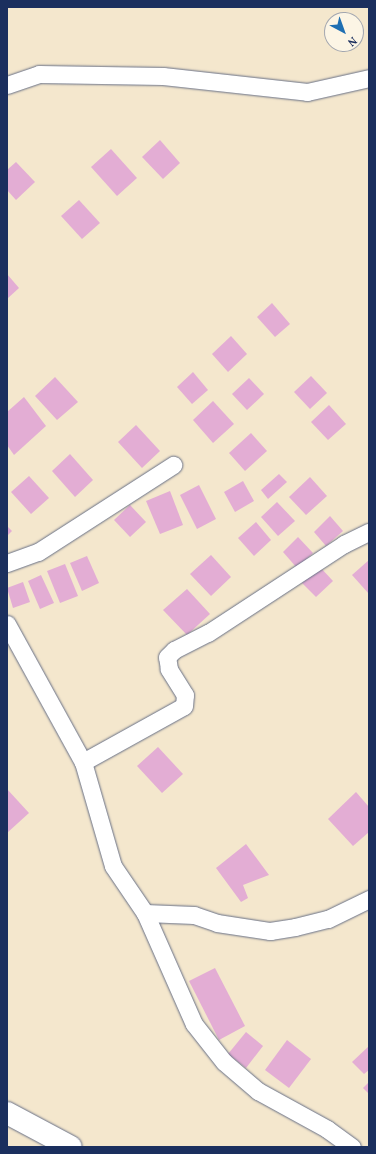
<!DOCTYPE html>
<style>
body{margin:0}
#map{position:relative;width:376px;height:1154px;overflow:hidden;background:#f4e7cd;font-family:Vollkorn,serif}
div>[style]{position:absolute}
.building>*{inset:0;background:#e3add4}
.roads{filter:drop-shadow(0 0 1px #676f85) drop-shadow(0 0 1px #676f85)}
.minor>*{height:17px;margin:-8.5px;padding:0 8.5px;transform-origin:8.5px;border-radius:8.5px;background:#fff}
.trunk>*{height:22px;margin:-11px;padding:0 11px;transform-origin:11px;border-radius:11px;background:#fff}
span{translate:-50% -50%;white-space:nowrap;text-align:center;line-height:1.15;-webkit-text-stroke:3px #fcf5e5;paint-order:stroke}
.frame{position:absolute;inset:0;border:8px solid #1b2f5e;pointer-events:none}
.north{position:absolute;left:324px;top:12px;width:40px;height:40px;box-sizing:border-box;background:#fcf5e5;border:1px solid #a2a6af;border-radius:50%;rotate:139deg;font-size:11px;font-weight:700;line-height:16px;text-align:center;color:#1b2f5e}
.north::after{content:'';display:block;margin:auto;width:14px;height:18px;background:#1f6fb2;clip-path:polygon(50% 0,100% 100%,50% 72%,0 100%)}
</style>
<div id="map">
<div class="building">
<i style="clip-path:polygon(160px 140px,180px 163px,163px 179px,142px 157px)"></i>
<i style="clip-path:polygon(111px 149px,137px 178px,117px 196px,91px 167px)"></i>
<i style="clip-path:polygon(16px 162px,35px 182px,16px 200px,7px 190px,7px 170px)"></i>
<i style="clip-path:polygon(79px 200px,100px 223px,82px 239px,61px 216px)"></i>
<i style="clip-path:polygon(7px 274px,19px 288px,7px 299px)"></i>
<i style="clip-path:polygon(272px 303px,290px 324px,275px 337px,257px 317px)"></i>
<i style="clip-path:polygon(231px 336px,247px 354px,228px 372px,212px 354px)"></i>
<i style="clip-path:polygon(193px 372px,208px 390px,192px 404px,177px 387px)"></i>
<i style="clip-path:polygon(311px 376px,327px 393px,310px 409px,294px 392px)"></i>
<i style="clip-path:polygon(55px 377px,78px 402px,57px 420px,35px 396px)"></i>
<i style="clip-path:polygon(249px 378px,264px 394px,247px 410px,232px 394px)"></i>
<i style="clip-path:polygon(24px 397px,46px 426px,14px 455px,7px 445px,7px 412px)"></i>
<i style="clip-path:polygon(213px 401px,234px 424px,213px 443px,193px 420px)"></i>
<i style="clip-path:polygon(329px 405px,346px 424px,328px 440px,311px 422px)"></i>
<i style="clip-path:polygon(136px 425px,160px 451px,142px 468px,118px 442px)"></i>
<i style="clip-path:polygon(251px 433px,267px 451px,245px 471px,229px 453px)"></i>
<i style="clip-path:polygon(70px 454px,93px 480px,75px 497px,52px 471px)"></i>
<i style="clip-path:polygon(279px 474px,287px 482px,268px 499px,261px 490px)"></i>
<i style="clip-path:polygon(29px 476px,49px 498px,31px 514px,11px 492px)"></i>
<i style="clip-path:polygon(310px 477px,327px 496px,306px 515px,289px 497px)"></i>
<i style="clip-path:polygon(243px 481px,254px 501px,235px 512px,224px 492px)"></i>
<i style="clip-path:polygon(199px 485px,216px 519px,197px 529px,180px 495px)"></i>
<i style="clip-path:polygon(170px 491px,183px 525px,160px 534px,146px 501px)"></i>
<i style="clip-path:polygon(277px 502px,295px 521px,278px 536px,261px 517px)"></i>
<i style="clip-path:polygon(130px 505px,146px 522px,130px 537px,114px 520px)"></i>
<i style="clip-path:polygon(330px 516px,343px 531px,326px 546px,314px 532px)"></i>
<i style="clip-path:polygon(256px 522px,271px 540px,254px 556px,238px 538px)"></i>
<i style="clip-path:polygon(7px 526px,12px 531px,7px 536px)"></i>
<i style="clip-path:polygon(298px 537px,313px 553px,297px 568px,283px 552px)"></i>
<i style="clip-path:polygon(211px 555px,231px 577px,211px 596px,190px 574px)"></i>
<i style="clip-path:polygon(87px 556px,99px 583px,82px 591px,70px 563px)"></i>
<i style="clip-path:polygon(369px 560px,369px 594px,352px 575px)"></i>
<i style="clip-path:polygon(65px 564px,78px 596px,60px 603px,47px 571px)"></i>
<i style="clip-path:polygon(320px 567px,333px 581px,316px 597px,302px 583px)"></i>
<i style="clip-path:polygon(41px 575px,54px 603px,40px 609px,28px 581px)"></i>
<i style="clip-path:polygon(23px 582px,30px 602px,13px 608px,7px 588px)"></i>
<i style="clip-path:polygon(187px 589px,210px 614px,187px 635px,163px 610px)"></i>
<i style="clip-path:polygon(158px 747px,183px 774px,162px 793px,137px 766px)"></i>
<i style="clip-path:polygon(7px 789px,29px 813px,7px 833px)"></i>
<i style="clip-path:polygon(356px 792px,369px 807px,369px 832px,353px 846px,328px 819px)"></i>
<i style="clip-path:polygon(246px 844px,269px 875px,243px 885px,248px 898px,241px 902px,216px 868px)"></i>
<i style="clip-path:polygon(215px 968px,245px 1026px,219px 1040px,189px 981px)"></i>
<i style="clip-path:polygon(246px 1032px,263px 1046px,246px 1068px,228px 1054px)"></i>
<i style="clip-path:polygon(287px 1040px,311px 1059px,289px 1088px,265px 1070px)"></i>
<i style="clip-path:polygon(369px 1046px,369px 1070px,364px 1074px,352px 1062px)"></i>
<i style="clip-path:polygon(369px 1082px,369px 1094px,363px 1088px)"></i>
</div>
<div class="roads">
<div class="minor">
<i style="left:7px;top:85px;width:34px;rotate:-19deg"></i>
<i style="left:39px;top:74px;width:124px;rotate:0.9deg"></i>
<i style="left:163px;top:76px;width:145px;rotate:6.3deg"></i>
<i style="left:307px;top:92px;width:64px;rotate:-12.7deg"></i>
<i style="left:7px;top:563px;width:33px;rotate:-20deg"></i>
<i style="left:38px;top:552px;width:161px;rotate:-32.8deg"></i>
<i style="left:7px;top:624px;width:158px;rotate:61.2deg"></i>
<i style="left:83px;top:762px;width:108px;rotate:73.9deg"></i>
<i style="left:113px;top:866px;width:57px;rotate:55.8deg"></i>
<i style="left:145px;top:913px;width:121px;rotate:66.2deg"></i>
<i style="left:194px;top:1024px;width:48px;rotate:51.7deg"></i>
<i style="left:224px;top:1062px;width:45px;rotate:40.5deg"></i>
<i style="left:258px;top:1091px;width:79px;rotate:28.8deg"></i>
<i style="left:327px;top:1129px;width:31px;rotate:36deg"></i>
<i style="left:83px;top:762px;width:115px;rotate:-29deg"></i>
<i style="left:184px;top:706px;width:11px;rotate:-85deg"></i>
<i style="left:185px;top:695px;width:31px;rotate:-122deg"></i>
<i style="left:169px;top:669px;width:12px;rotate:-99deg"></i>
<i style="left:167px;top:657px;width:10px;rotate:-45deg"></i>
<i style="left:174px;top:650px;width:38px;rotate:-27deg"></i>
<i style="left:208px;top:633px;width:163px;rotate:-33.2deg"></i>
<i style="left:344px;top:544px;width:28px;rotate:-26deg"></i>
<i style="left:145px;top:913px;width:49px;rotate:2.3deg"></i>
<i style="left:194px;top:915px;width:24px;rotate:19deg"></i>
<i style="left:217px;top:923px;width:54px;rotate:8.6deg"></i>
<i style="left:270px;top:931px;width:25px;rotate:-9deg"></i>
<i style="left:295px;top:927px;width:34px;rotate:-14deg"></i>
<i style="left:328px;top:919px;width:46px;rotate:-26deg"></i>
</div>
<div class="trunk">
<i style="left:7px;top:1113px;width:72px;rotate:28deg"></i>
</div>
</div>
<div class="frame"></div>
<div class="north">N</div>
</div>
